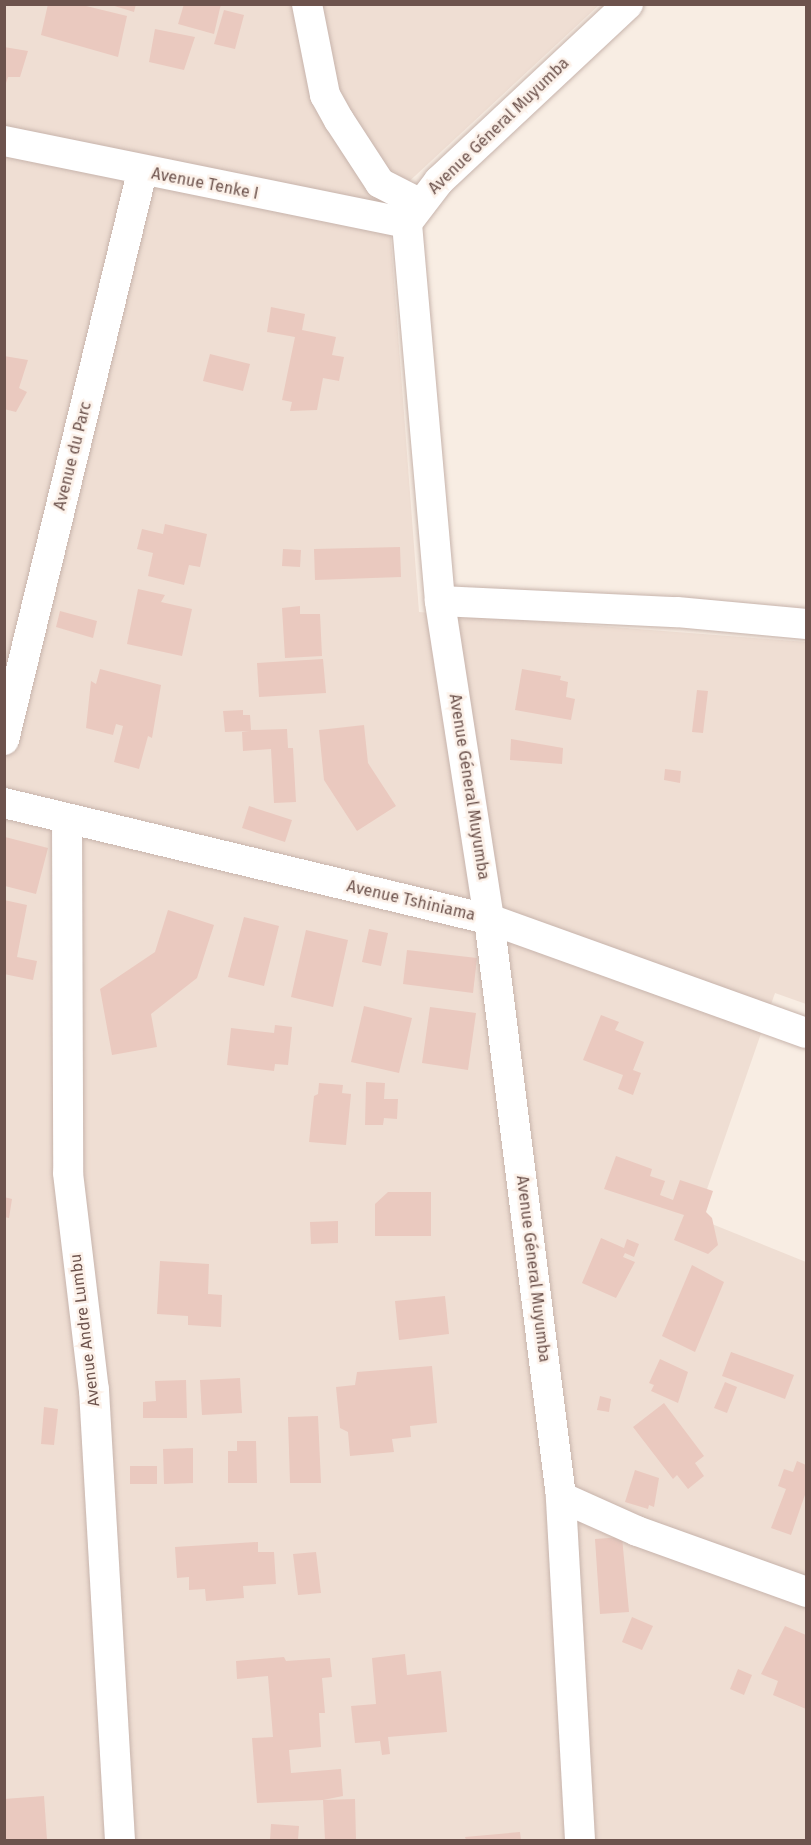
<!DOCTYPE html>
<meta charset="utf-8">
<style>
body{margin:0}
#map{position:relative;width:811px;height:1845px;overflow:hidden;background:#f8ede3;font-family:"Fira Sans",sans-serif}
div>[style]{position:absolute}
.residential>*{inset:0;background:#efded3}
.building>*{inset:0;background:#eac9bf}
.roads{filter:drop-shadow(0 0 2px #c7b4ac) drop-shadow(0 0 2px #c7b4ac)}
.minor>*{height:30px;margin:-15px;padding:0 15px;transform-origin:15px;border-radius:15px;background:#fff}
span{translate:-50% -50%;white-space:nowrap;text-align:center;line-height:1.15;-webkit-text-stroke:5px #fcf1e9;paint-order:stroke}
.street-label{font-size:16px;color:#6d534d}
.frame{position:absolute;inset:0;border:6px solid #6d534d;pointer-events:none}
</style>
<div id="map">
<div class="residential">
<i style="clip-path:polygon(5px 5px,599px 5px,388px 201px,419px 612px,806px 642px,806px 1004px,775px 993px,697px 1218px,806px 1262px,806px 1840px,5px 1840px)"></i>
</div>
<div class="building">
<i style="clip-path:polygon(48px 4px,78px 4px,127px 16px,118px 57px,41px 35px)"></i>
<i style="clip-path:polygon(108px 4px,136px 4px,134px 12px)"></i>
<i style="clip-path:polygon(184px 4px,221px 4px,214px 34px,178px 24px)"></i>
<i style="clip-path:polygon(224px 10px,244px 15px,235px 49px,214px 44px)"></i>
<i style="clip-path:polygon(155px 29px,195px 37px,184px 70px,149px 62px)"></i>
<i style="clip-path:polygon(4px 47px,28px 51px,20px 77px,8px 77px,5px 86px)"></i>
<i style="clip-path:polygon(271px 307px,305px 314px,302px 330px,336px 337px,332px 355px,344px 357px,339px 381px,323px 378px,317px 410px,290px 411px,292px 402px,282px 400px,295px 337px,267px 332px)"></i>
<i style="clip-path:polygon(210px 354px,250px 364px,243px 391px,203px 381px)"></i>
<i style="clip-path:polygon(4px 356px,28px 360px,19px 388px,27px 392px,16px 412px,4px 409px)"></i>
<i style="clip-path:polygon(165px 524px,207px 534px,200px 567px,189px 565px,184px 585px,148px 576px,153px 553px,137px 549px,142px 529px,163px 534px)"></i>
<i style="clip-path:polygon(400px 547px,401px 577px,315px 580px,314px 549px)"></i>
<i style="clip-path:polygon(283px 549px,301px 550px,300px 567px,282px 566px)"></i>
<i style="clip-path:polygon(138px 589px,165px 595px,161px 602px,192px 609px,182px 656px,127px 644px)"></i>
<i style="clip-path:polygon(300px 606px,300px 614px,320px 614px,322px 656px,285px 658px,282px 608px)"></i>
<i style="clip-path:polygon(60px 611px,97px 621px,93px 638px,56px 627px)"></i>
<i style="clip-path:polygon(323px 659px,326px 693px,259px 697px,257px 663px)"></i>
<i style="clip-path:polygon(100px 669px,161px 685px,152px 738px,148px 736px,139px 769px,114px 762px,123px 726px,116px 724px,113px 735px,86px 728px,91px 681px,96px 684px)"></i>
<i style="clip-path:polygon(522px 669px,561px 676px,560px 680px,568px 682px,566px 697px,575px 699px,571px 720px,515px 710px)"></i>
<i style="clip-path:polygon(697px 690px,708px 691px,703px 733px,692px 732px)"></i>
<i style="clip-path:polygon(243px 710px,243px 715px,250px 715px,251px 730px,287px 729px,288px 748px,293px 748px,296px 802px,274px 803px,271px 749px,243px 751px,242px 732px,249px 731px,225px 732px,223px 711px)"></i>
<i style="clip-path:polygon(364px 725px,368px 763px,396px 806px,357px 831px,324px 780px,319px 730px)"></i>
<i style="clip-path:polygon(511px 739px,563px 748px,562px 764px,510px 760px)"></i>
<i style="clip-path:polygon(665px 769px,681px 771px,680px 783px,664px 780px)"></i>
<i style="clip-path:polygon(249px 806px,292px 820px,285px 842px,242px 828px)"></i>
<i style="clip-path:polygon(5px 837px,48px 848px,36px 894px,5px 886px)"></i>
<i style="clip-path:polygon(4px 900px,27px 905px,17px 957px,37px 961px,33px 980px,4px 974px)"></i>
<i style="clip-path:polygon(168px 910px,214px 925px,197px 978px,151px 1014px,157px 1047px,112px 1055px,100px 989px,155px 952px)"></i>
<i style="clip-path:polygon(244px 917px,279px 926px,264px 986px,228px 977px)"></i>
<i style="clip-path:polygon(369px 929px,388px 933px,381px 966px,362px 962px)"></i>
<i style="clip-path:polygon(306px 930px,348px 940px,333px 1007px,291px 997px)"></i>
<i style="clip-path:polygon(407px 950px,477px 958px,473px 993px,403px 984px)"></i>
<i style="clip-path:polygon(364px 1006px,412px 1018px,399px 1073px,351px 1062px)"></i>
<i style="clip-path:polygon(430px 1007px,476px 1013px,468px 1070px,422px 1063px)"></i>
<i style="clip-path:polygon(601px 1015px,619px 1022px,615px 1030px,644px 1042px,633px 1070px,641px 1073px,633px 1095px,618px 1089px,623px 1075px,583px 1060px)"></i>
<i style="clip-path:polygon(275px 1025px,292px 1027px,288px 1065px,275px 1064px,274px 1071px,227px 1065px,231px 1028px,274px 1033px)"></i>
<i style="clip-path:polygon(366px 1082px,385px 1083px,384px 1099px,398px 1099px,397px 1119px,384px 1118px,383px 1125px,365px 1125px)"></i>
<i style="clip-path:polygon(319px 1083px,343px 1085px,342px 1093px,351px 1094px,346px 1145px,309px 1142px,314px 1096px,318px 1094px)"></i>
<i style="clip-path:polygon(616px 1156px,652px 1169px,650px 1176px,665px 1181px,660px 1195px,673px 1200px,680px 1180px,713px 1191px,706px 1212px,712px 1218px,718px 1245px,708px 1254px,674px 1240px,684px 1215px,604px 1189px)"></i>
<i style="clip-path:polygon(388px 1192px,431px 1192px,431px 1236px,375px 1236px,375px 1204px)"></i>
<i style="clip-path:polygon(4px 1197px,12px 1199px,9px 1218px,4px 1217px)"></i>
<i style="clip-path:polygon(338px 1221px,338px 1243px,311px 1244px,310px 1222px)"></i>
<i style="clip-path:polygon(601px 1238px,624px 1248px,627px 1239px,639px 1244px,634px 1257px,625px 1253px,623px 1257px,635px 1262px,616px 1298px,582px 1283px)"></i>
<i style="clip-path:polygon(160px 1261px,209px 1264px,208px 1294px,222px 1295px,221px 1327px,188px 1325px,188px 1316px,157px 1314px)"></i>
<i style="clip-path:polygon(692px 1265px,724px 1282px,695px 1352px,662px 1336px)"></i>
<i style="clip-path:polygon(445px 1296px,449px 1334px,399px 1340px,395px 1301px)"></i>
<i style="clip-path:polygon(731px 1352px,794px 1375px,785px 1399px,722px 1376px)"></i>
<i style="clip-path:polygon(660px 1359px,688px 1372px,678px 1403px,651px 1391px,654px 1385px,649px 1383px)"></i>
<i style="clip-path:polygon(432px 1366px,437px 1423px,410px 1426px,411px 1437px,392px 1439px,394px 1452px,350px 1456px,348px 1432px,340px 1428px,336px 1387px,355px 1385px,357px 1372px)"></i>
<i style="clip-path:polygon(240px 1378px,242px 1413px,202px 1415px,200px 1380px)"></i>
<i style="clip-path:polygon(186px 1380px,187px 1418px,143px 1418px,143px 1402px,156px 1401px,155px 1381px)"></i>
<i style="clip-path:polygon(725px 1382px,737px 1387px,727px 1413px,714px 1408px)"></i>
<i style="clip-path:polygon(600px 1396px,611px 1399px,609px 1412px,597px 1410px)"></i>
<i style="clip-path:polygon(664px 1403px,704px 1456px,695px 1463px,704px 1476px,688px 1489px,677px 1475px,673px 1479px,633px 1427px)"></i>
<i style="clip-path:polygon(44px 1407px,58px 1409px,54px 1445px,41px 1444px)"></i>
<i style="clip-path:polygon(318px 1416px,321px 1483px,290px 1483px,288px 1417px)"></i>
<i style="clip-path:polygon(237px 1441px,256px 1441px,257px 1483px,228px 1483px,228px 1451px,237px 1451px)"></i>
<i style="clip-path:polygon(193px 1448px,193px 1483px,164px 1484px,163px 1449px)"></i>
<i style="clip-path:polygon(797px 1461px,806px 1465px,806px 1492px,791px 1535px,771px 1528px,786px 1489px,778px 1486px,784px 1469px,793px 1472px)"></i>
<i style="clip-path:polygon(130px 1466px,157px 1466px,157px 1484px,130px 1484px)"></i>
<i style="clip-path:polygon(635px 1470px,659px 1478px,654px 1507px,649px 1505px,648px 1509px,625px 1502px)"></i>
<i style="clip-path:polygon(622px 1537px,629px 1612px,600px 1614px,595px 1539px)"></i>
<i style="clip-path:polygon(258px 1542px,258px 1552px,274px 1552px,276px 1584px,243px 1586px,244px 1598px,206px 1601px,205px 1589px,189px 1590px,189px 1577px,177px 1578px,175px 1547px)"></i>
<i style="clip-path:polygon(316px 1552px,321px 1593px,298px 1595px,293px 1554px)"></i>
<i style="clip-path:polygon(632px 1617px,653px 1626px,642px 1650px,622px 1642px)"></i>
<i style="clip-path:polygon(785px 1626px,806px 1635px,806px 1709px,773px 1695px,778px 1681px,761px 1674px)"></i>
<i style="clip-path:polygon(405px 1654px,407px 1675px,441px 1671px,447px 1732px,388px 1737px,390px 1754px,382px 1755px,380px 1741px,355px 1743px,351px 1706px,376px 1704px,372px 1658px)"></i>
<i style="clip-path:polygon(284px 1657px,286px 1661px,330px 1658px,332px 1677px,322px 1678px,325px 1713px,319px 1713px,321px 1747px,289px 1750px,291px 1773px,341px 1769px,343px 1796px,323px 1800px,355px 1799px,356px 1840px,325px 1840px,323px 1800px,257px 1803px,252px 1738px,273px 1737px,268px 1676px,237px 1679px,236px 1661px)"></i>
<i style="clip-path:polygon(738px 1669px,752px 1675px,744px 1695px,730px 1689px)"></i>
<i style="clip-path:polygon(44px 1796px,47px 1840px,4px 1840px,4px 1799px)"></i>
<i style="clip-path:polygon(271px 1824px,299px 1826px,298px 1840px,270px 1840px)"></i>
<i style="clip-path:polygon(520px 1832px,521px 1840px,466px 1840px,465px 1837px)"></i>
</div>
<div class="roads">
<div class="minor">
<i style="left:307px;top:4px;width:93px;rotate:78.8deg"></i>
<i style="left:325px;top:95px;width:29px;rotate:61deg"></i>
<i style="left:339px;top:120px;width:75px;rotate:56.9deg"></i>
<i style="left:380px;top:183px;width:44px;rotate:27.1deg"></i>
<i style="left:4px;top:141px;width:411px;rotate:11.5deg"></i>
<i style="left:440px;top:601px;width:237px;rotate:2.7deg"></i>
<i style="left:677px;top:612px;width:130px;rotate:5.3deg"></i>
<i style="left:4px;top:740px;width:585px;rotate:-76.34deg"></i>
<i style="left:4px;top:803px;width:499px;rotate:13.5deg"></i>
<i style="left:489px;top:919px;width:337px;rotate:19.8deg"></i>
<i style="left:67px;top:819px;width:354px;rotate:89.8deg"></i>
<i style="left:68px;top:1173px;width:219px;rotate:83.2deg"></i>
<i style="left:94px;top:1390px;width:451px;rotate:86.7deg"></i>
<i style="left:561px;top:1497px;width:83px;rotate:24.1deg"></i>
<i style="left:637px;top:1531px;width:180px;rotate:19.8deg"></i>
<i style="left:580px;top:1840px;width:344px;rotate:-93.2deg"></i>
<i style="left:561px;top:1497px;width:582px;rotate:-97.1deg"></i>
<i style="left:489px;top:919px;width:322px;rotate:-98.8deg"></i>
<i style="left:440px;top:601px;width:379px;rotate:-95deg"></i>
<i style="left:407px;top:223px;width:53px;rotate:-52.7deg"></i>
<i style="left:439px;top:181px;width:259px;rotate:-43.1deg"></i>
</div>
</div>
<div class="street-label">
<span style="left:499px;top:126px;rotate:-44deg">Avenue Géneral Muyumba</span>
<span style="left:205px;top:184px;rotate:11deg">Avenue Tenke I</span>
<span style="left:73px;top:456px;rotate:-76deg">Avenue du Parc</span>
<span style="left:469px;top:787px;rotate:81deg">Avenue Géneral Muyumba</span>
<span style="left:411px;top:901px;rotate:13deg">Avenue Tshiniama</span>
<span style="left:533px;top:1269px;rotate:83deg">Avenue Géneral Muyumba</span>
<span style="left:85px;top:1330px;rotate:-97deg">Avenue Andre Lumbu</span>
</div>
<div class="frame"></div>
</div>
